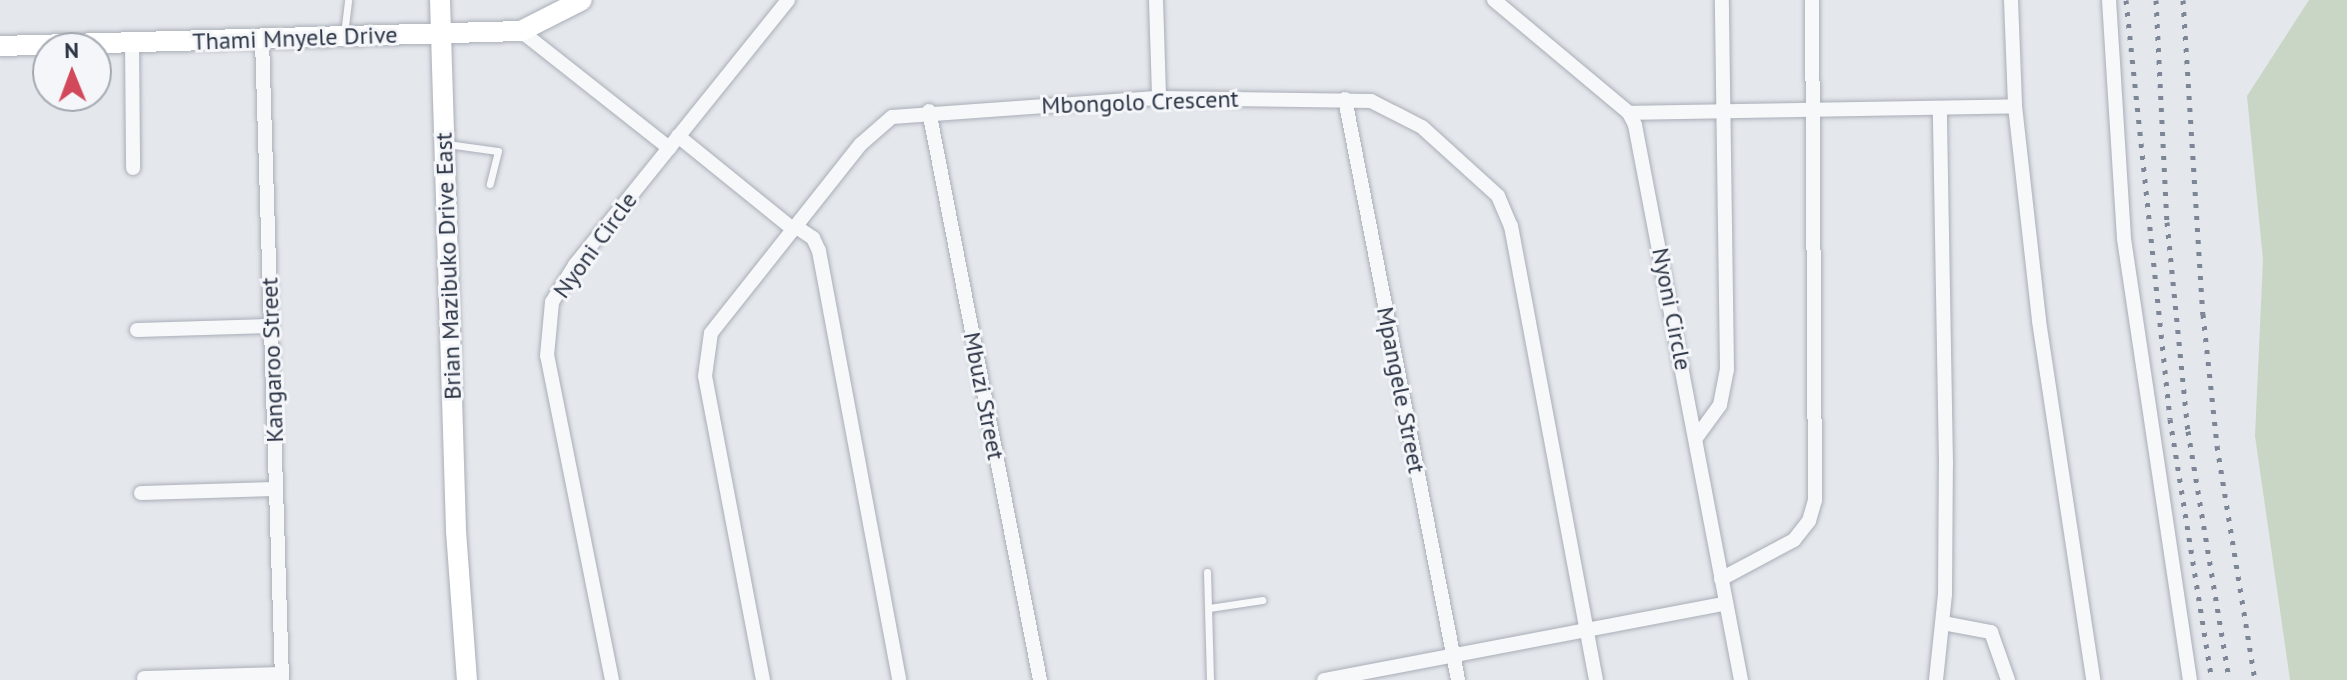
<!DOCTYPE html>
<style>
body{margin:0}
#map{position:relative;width:2347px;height:680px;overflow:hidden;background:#e4e7ec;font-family:"PT Sans",sans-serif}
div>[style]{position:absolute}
.green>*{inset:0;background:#c9d6c5}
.roads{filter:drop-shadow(0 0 2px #a9aeb7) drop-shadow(0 0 2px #a9aeb7)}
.lane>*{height:7px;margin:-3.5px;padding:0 3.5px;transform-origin:3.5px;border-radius:3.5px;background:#f7f8fa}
.street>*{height:14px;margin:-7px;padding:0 7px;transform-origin:7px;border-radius:7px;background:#f7f8fa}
.secondary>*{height:20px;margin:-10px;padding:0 10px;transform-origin:10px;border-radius:10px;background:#fff}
.rail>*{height:5px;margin-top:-2.5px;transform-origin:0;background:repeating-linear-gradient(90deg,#7d8696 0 4px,transparent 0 12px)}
span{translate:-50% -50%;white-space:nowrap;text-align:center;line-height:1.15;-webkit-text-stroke:6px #f4f6f9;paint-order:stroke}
.street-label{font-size:24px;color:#2b3445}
.north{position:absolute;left:32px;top:32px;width:80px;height:80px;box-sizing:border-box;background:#f4f6f9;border:2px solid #a4a8b1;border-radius:50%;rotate:359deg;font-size:22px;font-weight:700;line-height:32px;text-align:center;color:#2b3445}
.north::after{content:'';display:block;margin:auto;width:28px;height:36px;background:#d1495b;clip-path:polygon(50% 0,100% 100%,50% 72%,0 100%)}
</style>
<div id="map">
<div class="green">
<i style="clip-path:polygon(2309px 0,2347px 0,2347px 680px,2290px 680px,2255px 436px,2263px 260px,2247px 96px)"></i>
</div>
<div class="roads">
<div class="lane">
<i style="left:344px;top:34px;width:34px;rotate:-83deg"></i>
<i style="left:447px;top:144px;width:51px;rotate:7.8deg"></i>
<i style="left:498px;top:151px;width:34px;rotate:104deg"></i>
<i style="left:1207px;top:572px;width:108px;rotate:88.4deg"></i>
<i style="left:1209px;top:608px;width:54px;rotate:-8.6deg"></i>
</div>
<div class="street">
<i style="left:1156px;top:0;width:98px;rotate:88.2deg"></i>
<i style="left:1494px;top:0;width:176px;rotate:39.9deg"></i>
<i style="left:1629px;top:113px;width:13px;rotate:63deg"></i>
<i style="left:1635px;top:125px;width:565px;rotate:79.19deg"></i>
<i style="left:2011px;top:0;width:106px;rotate:87.8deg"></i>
<i style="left:2015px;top:106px;width:216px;rotate:83.6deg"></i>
<i style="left:2039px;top:321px;width:363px;rotate:81.4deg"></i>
<i style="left:2109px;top:0;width:239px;rotate:86.4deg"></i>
<i style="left:2124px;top:239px;width:446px;rotate:81.5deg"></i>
<i style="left:521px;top:31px;width:189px;rotate:38.3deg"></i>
<i style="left:262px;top:40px;width:640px;rotate:88.21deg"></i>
<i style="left:132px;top:42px;width:126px;rotate:89.5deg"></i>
<i style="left:1345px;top:99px;width:592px;rotate:78.99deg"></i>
<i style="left:929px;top:111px;width:580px;rotate:78.96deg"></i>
<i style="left:1629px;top:113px;width:386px;rotate:-1deg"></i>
<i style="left:678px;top:136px;width:148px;rotate:39deg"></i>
<i style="left:795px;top:226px;width:22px;rotate:34deg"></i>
<i style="left:813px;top:238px;width:14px;rotate:65deg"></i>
<i style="left:819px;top:251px;width:436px;rotate:79.4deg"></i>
<i style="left:137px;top:330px;width:134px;rotate:-1.7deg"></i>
<i style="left:1696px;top:438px;width:41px;rotate:-54deg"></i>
<i style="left:1720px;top:405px;width:36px;rotate:-79deg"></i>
<i style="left:1727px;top:370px;width:370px;rotate:-90.8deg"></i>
<i style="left:141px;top:493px;width:134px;rotate:-1.7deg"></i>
<i style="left:1721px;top:579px;width:83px;rotate:-28.1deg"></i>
<i style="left:1794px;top:540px;width:24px;rotate:-52deg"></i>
<i style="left:1809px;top:521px;width:22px;rotate:-74deg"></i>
<i style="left:1815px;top:500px;width:500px;rotate:-90.34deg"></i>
<i style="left:1943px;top:623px;width:49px;rotate:10.6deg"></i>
<i style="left:1991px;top:632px;width:51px;rotate:70.5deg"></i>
<i style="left:144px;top:678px;width:138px;rotate:-1.7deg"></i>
<i style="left:612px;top:680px;width:330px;rotate:-101.3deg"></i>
<i style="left:547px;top:356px;width:54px;rotate:-84.7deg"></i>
<i style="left:552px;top:302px;width:44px;rotate:-58.1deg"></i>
<i style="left:575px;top:265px;width:340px;rotate:-51.2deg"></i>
<i style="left:763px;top:680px;width:309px;rotate:-100.8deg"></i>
<i style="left:705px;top:376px;width:43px;rotate:-82.1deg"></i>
<i style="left:711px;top:333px;width:241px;rotate:-51.6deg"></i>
<i style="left:861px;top:144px;width:41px;rotate:-41.1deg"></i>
<i style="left:892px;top:117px;width:268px;rotate:-4.1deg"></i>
<i style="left:1159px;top:98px;width:212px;rotate:0.8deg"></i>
<i style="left:1371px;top:101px;width:57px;rotate:27deg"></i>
<i style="left:1422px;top:127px;width:103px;rotate:42.2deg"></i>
<i style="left:1498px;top:196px;width:33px;rotate:67deg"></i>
<i style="left:1511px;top:226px;width:462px;rotate:79.4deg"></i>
<i style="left:1324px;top:680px;width:409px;rotate:-10.8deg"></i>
<i style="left:1936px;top:680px;width:86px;rotate:-84deg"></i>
<i style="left:1945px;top:594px;width:130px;rotate:-89.6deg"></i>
<i style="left:1946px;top:464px;width:355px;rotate:-91deg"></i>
</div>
<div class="secondary">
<i style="left:440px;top:0;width:531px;rotate:88.27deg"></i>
<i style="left:456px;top:531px;width:149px;rotate:85.8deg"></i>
<i style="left:0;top:46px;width:521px;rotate:-1.65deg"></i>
<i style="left:521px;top:31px;width:68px;rotate:-26.9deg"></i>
</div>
</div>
<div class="rail">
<i style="left:2126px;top:0;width:421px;rotate:84deg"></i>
<i style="left:2170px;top:419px;width:264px;rotate:80.9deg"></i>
<i style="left:2156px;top:0;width:222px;rotate:87.2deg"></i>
<i style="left:2167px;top:222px;width:210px;rotate:84.3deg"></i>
<i style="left:2188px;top:431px;width:252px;rotate:80.6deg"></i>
<i style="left:2183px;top:0;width:315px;rotate:86.4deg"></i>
<i style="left:2203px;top:314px;width:133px;rotate:83.9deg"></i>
<i style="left:2217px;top:446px;width:237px;rotate:80.8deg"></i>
</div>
<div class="street-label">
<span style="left:295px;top:38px;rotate:-2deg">Thami Mnyele Drive</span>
<span style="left:1140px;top:102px;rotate:-2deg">Mbongolo Crescent</span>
<span style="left:595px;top:245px;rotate:-54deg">Nyoni Circle</span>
<span style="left:448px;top:266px;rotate:-92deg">Brian Mazibuko Drive East</span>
<span style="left:1672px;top:309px;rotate:79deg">Nyoni Circle</span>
<span style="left:272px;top:360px;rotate:-92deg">Kangaroo Street</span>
<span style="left:1401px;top:390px;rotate:79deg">Mpangele Street</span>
<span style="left:984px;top:396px;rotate:79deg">Mbuzi Street</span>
</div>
<div class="north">N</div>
</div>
